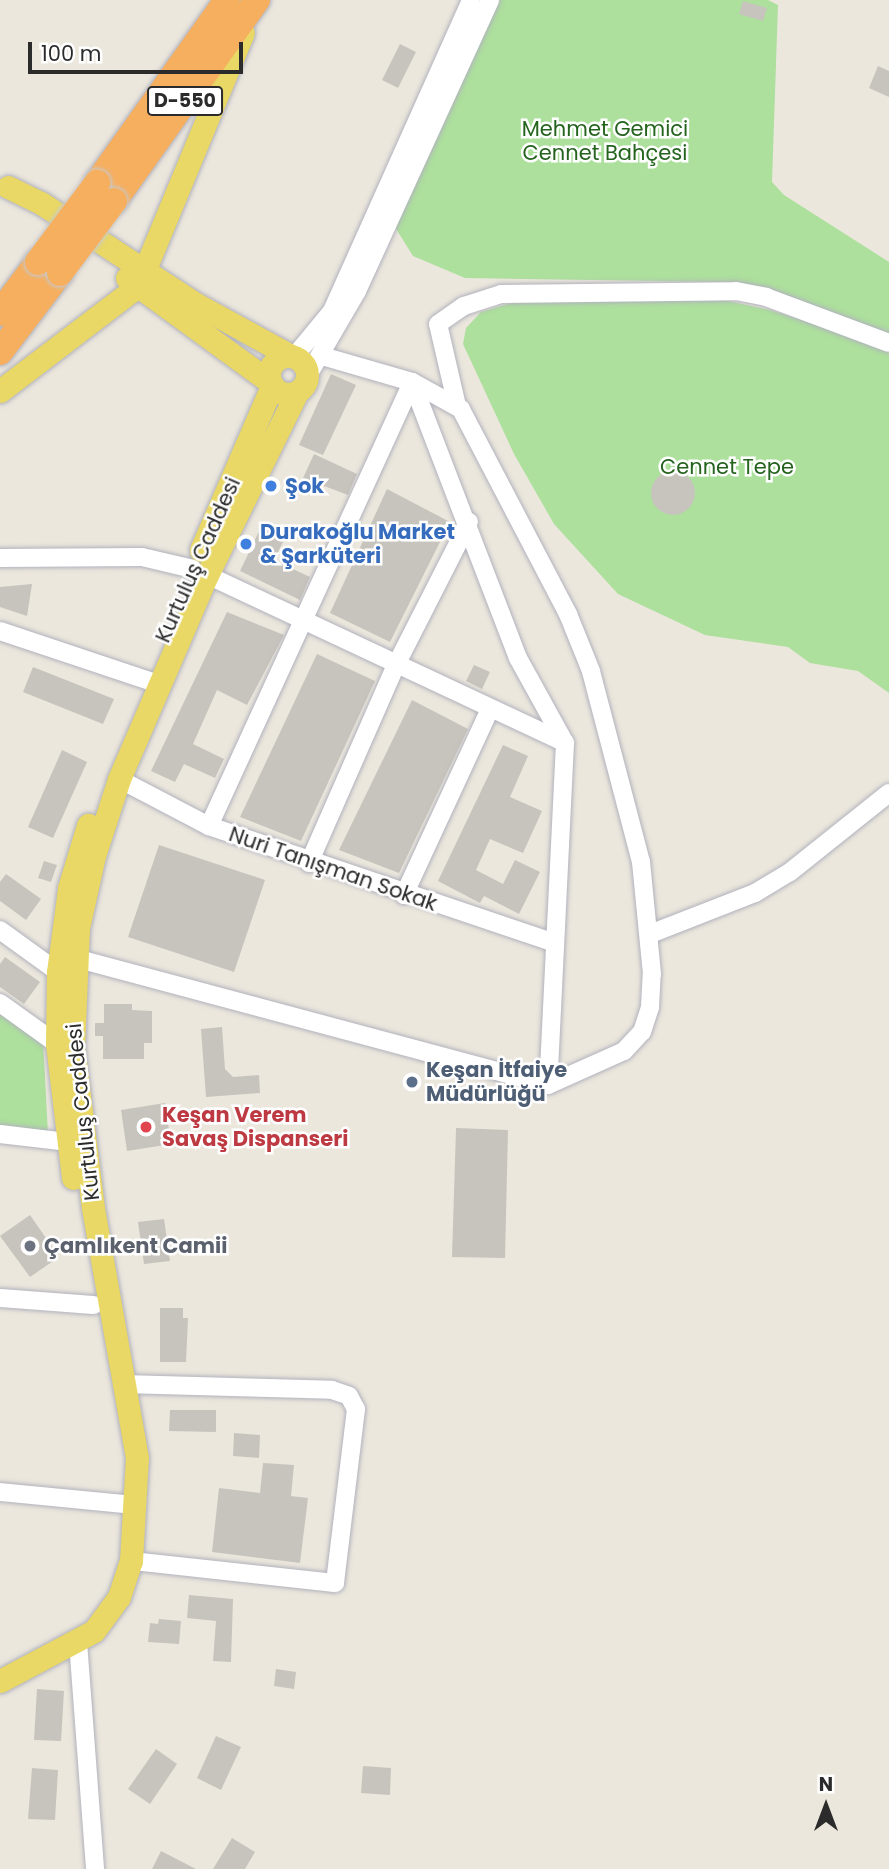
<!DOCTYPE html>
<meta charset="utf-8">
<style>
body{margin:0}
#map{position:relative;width:889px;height:1869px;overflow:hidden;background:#ece7dd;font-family:Poppins,sans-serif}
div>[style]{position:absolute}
.green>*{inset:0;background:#addf9d}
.building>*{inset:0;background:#c7c4bd}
.round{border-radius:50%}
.roads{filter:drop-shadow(0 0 2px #b1b2bd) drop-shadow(0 0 2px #b1b2bd)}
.minor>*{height:18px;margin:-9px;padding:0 9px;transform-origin:9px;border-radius:9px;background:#fff}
.major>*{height:23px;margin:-11.5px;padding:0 11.5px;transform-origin:11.5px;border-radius:11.5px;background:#e9d865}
.major>.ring{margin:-11.5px;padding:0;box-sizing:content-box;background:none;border:23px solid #e9d865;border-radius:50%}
.highway>*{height:26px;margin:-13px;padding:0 13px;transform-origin:13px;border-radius:13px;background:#f6af5f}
.bridges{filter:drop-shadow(0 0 2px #c8c8c8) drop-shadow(0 0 2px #c8c8c8)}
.highway-bridge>*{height:26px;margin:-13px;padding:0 13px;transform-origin:13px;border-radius:13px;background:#f6af5f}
.dots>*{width:19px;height:19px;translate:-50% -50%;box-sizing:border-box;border:4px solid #fff;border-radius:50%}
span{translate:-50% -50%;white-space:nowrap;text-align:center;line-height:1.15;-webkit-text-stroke:5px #fff;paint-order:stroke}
.shield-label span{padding:2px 5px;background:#fff;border:2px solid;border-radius:5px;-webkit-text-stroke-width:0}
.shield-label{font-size:19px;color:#2b2b2b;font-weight:700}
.park-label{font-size:21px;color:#25641e}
.shop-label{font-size:21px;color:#366cbe;font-weight:700}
.left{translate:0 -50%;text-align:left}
.street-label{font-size:21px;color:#2b2b2b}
.service-label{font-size:21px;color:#4e5e75;font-weight:700}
.health-label{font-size:21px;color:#be3a42;font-weight:700}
.worship-label{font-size:21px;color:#5b616d;font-weight:700}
.north{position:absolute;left:791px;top:1771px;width:70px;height:70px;-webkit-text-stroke:5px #fff;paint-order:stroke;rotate:0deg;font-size:19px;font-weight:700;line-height:28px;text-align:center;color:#2b2b2b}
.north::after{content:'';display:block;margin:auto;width:24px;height:32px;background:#2b2b2b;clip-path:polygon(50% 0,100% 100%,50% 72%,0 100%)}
.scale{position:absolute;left:28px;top:42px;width:215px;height:32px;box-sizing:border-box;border:4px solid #2b2b2b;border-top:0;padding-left:9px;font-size:21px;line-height:24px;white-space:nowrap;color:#2b2b2b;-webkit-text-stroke:5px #fff;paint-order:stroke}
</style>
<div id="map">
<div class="green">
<i style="clip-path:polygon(494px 0,768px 0,778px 5px,772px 182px,784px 195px,889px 262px,889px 334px,766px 288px,727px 282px,465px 278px,413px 256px,393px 224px)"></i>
<i style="clip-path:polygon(715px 298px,770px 310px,889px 348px,889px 693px,858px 671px,810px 663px,788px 647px,705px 635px,618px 594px,554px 524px,514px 454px,463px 344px,466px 328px,481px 312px,511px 303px)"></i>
<i style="clip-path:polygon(0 1009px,43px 1040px,48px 1134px,0 1129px)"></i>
</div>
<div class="building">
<i style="clip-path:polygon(743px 1px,767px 8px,763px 21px,739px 14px)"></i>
<i style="clip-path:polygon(400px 44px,416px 52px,398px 88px,382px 80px)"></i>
<i style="clip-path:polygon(878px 66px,889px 71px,889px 97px,869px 88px)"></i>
<i style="clip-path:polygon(331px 374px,356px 385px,323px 455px,299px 445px)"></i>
<i style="clip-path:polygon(314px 454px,357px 474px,348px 495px,303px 478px)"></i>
<i class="round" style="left:651px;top:471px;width:44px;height:44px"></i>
<i style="clip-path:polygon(387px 489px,450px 522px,390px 642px,330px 613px)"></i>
<i style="clip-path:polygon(262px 525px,286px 536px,274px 560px,310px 577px,300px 600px,240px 571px)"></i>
<i style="clip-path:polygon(32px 584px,27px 616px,0 607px,0 587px)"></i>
<i style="clip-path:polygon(227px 612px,284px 635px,247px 705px,217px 690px,193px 744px,224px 759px,215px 778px,184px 764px,175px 782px,151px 771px)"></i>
<i style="clip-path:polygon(317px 654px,375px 681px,301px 841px,240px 817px)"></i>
<i style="clip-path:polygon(474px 665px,490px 672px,482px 689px,466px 681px)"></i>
<i style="clip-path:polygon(33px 667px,114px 699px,103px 724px,23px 692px)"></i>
<i style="clip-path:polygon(412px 700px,468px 729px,399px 873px,339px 850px)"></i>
<i style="clip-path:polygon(503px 745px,528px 756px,510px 797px,542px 811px,523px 853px,490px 839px,476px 870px,503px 884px,515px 860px,540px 872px,519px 914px,484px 896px,480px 903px,438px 881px)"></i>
<i style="clip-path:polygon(62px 750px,87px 762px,53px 838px,28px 827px)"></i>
<i style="clip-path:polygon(159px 845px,265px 880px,234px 972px,128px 937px)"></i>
<i style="clip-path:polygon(44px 861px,57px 865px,51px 882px,38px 878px)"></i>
<i style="clip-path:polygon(6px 874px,41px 899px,26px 920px,0 901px,0 882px)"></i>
<i style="clip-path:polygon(5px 957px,40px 982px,24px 1004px,0 987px,0 964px)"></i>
<i style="clip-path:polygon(104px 1004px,132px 1004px,132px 1010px,152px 1011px,152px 1043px,144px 1043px,144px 1059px,103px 1059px,103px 1036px,95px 1036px,95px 1023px,104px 1023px)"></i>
<i style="clip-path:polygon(222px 1027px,225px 1069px,233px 1077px,259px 1075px,260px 1093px,206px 1097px,201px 1029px)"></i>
<i style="clip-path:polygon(165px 1103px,171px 1144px,127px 1151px,121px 1110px)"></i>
<i style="clip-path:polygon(456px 1128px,508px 1130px,505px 1258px,452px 1257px)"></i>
<i style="clip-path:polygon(30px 1215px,59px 1257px,30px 1277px,0 1236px)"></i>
<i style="clip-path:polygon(164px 1219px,170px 1261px,144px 1264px,138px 1222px)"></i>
<i style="clip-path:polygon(160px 1308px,183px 1308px,183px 1318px,188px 1318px,186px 1362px,160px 1362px)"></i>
<i style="clip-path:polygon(170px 1410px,216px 1410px,216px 1432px,169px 1431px)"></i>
<i style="clip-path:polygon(234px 1433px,260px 1435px,259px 1458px,233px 1456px)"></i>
<i style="clip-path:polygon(263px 1463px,294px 1465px,291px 1496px,308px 1498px,300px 1563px,212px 1552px,219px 1488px,260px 1493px)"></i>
<i style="clip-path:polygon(189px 1595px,233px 1599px,231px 1662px,213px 1661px,216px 1621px,187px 1618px)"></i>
<i style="clip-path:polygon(159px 1619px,181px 1621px,179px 1644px,148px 1642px,150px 1623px,158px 1624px)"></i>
<i style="clip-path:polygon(276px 1669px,296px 1672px,294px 1689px,274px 1686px)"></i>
<i style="clip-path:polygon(37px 1689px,64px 1691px,61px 1741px,34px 1740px)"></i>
<i style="clip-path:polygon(216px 1736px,241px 1747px,221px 1790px,197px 1778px)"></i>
<i style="clip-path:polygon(156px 1749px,177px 1764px,150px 1804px,128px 1789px)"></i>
<i style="clip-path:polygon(363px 1766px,391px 1768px,390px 1795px,361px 1793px)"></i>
<i style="clip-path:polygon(32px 1768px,58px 1770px,55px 1820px,28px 1819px)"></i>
<i style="clip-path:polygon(232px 1838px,255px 1852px,245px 1869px,213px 1869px)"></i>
<i style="clip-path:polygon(161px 1851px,196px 1869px,152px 1869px)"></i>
</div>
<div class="roads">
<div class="minor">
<i style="left:294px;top:357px;width:60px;rotate:-50.4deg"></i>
<i style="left:332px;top:311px;width:341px;rotate:-65.9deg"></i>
<i style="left:307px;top:377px;width:99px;rotate:-59.8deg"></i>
<i style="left:357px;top:291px;width:320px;rotate:-65.4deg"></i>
<i style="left:412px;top:382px;width:296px;rotate:69deg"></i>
<i style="left:518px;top:658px;width:97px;rotate:61.1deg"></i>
<i style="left:457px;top:406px;width:84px;rotate:-103deg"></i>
<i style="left:438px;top:324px;width:32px;rotate:-35deg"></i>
<i style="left:464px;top:306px;width:39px;rotate:-18deg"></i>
<i style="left:501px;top:294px;width:235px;rotate:-0.7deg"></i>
<i style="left:736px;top:291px;width:31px;rotate:11deg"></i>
<i style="left:766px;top:297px;width:131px;rotate:20.5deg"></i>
<i style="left:0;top:558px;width:142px;rotate:-0.4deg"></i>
<i style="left:142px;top:557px;width:52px;rotate:13.2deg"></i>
<i style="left:207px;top:575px;width:395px;rotate:25.1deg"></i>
<i style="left:565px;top:743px;width:342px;rotate:92.8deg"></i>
<i style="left:0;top:631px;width:170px;rotate:18.5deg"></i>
<i style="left:119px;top:779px;width:102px;rotate:27.6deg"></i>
<i style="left:209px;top:826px;width:364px;rotate:18.7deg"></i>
<i style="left:209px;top:826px;width:488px;rotate:-65.4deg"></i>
<i style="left:309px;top:863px;width:214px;rotate:-66.3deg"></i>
<i style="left:395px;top:667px;width:163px;rotate:-63deg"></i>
<i style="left:404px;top:895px;width:205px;rotate:-65.2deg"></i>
<i style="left:0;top:930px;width:72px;rotate:35.9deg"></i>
<i style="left:650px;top:934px;width:113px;rotate:-21.3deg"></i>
<i style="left:755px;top:893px;width:41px;rotate:-31deg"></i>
<i style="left:790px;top:872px;width:127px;rotate:-38.6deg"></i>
<i style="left:75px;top:958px;width:490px;rotate:15deg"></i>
<i style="left:548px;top:1085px;width:83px;rotate:-24.1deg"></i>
<i style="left:624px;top:1051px;width:26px;rotate:-47deg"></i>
<i style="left:642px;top:1032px;width:26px;rotate:-72deg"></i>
<i style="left:650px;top:1007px;width:33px;rotate:-87deg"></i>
<i style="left:652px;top:974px;width:113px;rotate:-95.6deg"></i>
<i style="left:641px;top:862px;width:197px;rotate:-104.7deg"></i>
<i style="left:591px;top:671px;width:61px;rotate:-112deg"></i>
<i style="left:568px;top:614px;width:231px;rotate:-117.6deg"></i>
<i style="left:461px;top:409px;width:56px;rotate:-151.1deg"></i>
<i style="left:412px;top:382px;width:94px;rotate:-163.9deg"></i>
<i style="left:0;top:1003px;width:70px;rotate:35.7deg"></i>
<i style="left:0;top:1134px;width:67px;rotate:6.8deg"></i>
<i style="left:0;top:1298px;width:94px;rotate:4.3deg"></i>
<i style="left:123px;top:1384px;width:209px;rotate:1.6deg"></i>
<i style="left:332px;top:1390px;width:18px;rotate:19deg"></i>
<i style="left:349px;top:1396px;width:15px;rotate:62deg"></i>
<i style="left:356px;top:1409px;width:175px;rotate:96.9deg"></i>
<i style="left:335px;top:1583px;width:205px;rotate:-173.8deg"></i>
<i style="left:0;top:1492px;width:126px;rotate:5.5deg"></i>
<i style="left:78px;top:1642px;width:228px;rotate:85.7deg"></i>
</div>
<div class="major">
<i style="left:8px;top:187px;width:37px;rotate:26deg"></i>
<i style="left:41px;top:203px;width:185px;rotate:33.1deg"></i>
<i style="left:196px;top:304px;width:108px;rotate:28.7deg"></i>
<i style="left:127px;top:278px;width:175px;rotate:36deg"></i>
<i class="ring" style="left:269px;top:356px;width:15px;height:15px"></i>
<i style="left:0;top:391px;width:173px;rotate:-37.3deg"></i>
<i style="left:138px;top:286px;width:274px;rotate:-67.5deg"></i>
<i style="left:201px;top:550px;width:179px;rotate:-66.6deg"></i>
<i style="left:73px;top:1178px;width:135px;rotate:-96.8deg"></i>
<i style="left:57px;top:1044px;width:72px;rotate:-89.2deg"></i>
<i style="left:58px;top:972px;width:85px;rotate:-82.5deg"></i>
<i style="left:69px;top:888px;width:66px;rotate:-73.2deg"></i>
<i style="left:0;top:1681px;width:106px;rotate:-28deg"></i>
<i style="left:94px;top:1631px;width:42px;rotate:-53.7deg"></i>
<i style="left:119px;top:1597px;width:38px;rotate:-72deg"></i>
<i style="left:131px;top:1561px;width:103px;rotate:-86.7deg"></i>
<i style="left:137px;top:1458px;width:254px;rotate:-100deg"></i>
<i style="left:93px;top:1208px;width:161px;rotate:-97.1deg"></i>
<i style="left:73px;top:1048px;width:120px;rotate:-87.6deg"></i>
<i style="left:78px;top:928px;width:74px;rotate:-77.5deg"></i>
<i style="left:94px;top:856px;width:81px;rotate:-72deg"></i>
<i style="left:119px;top:779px;width:222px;rotate:-66.7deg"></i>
<i style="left:207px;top:575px;width:204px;rotate:-63.8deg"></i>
</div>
<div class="highway">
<i style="left:97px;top:183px;width:224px;rotate:-54.6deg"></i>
<i style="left:114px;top:201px;width:247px;rotate:-54.6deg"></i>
<i style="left:0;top:313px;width:64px;rotate:-53.3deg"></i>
<i style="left:0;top:352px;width:99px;rotate:-52.8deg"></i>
</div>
</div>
<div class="bridges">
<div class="highway-bridge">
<i style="left:38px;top:262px;width:99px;rotate:-53.2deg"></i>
<i style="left:60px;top:273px;width:90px;rotate:-53.1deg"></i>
</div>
</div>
<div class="dots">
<i style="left:271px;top:486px;background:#3f7fe0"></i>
<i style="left:246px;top:544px;background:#3f7fe0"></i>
<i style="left:412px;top:1082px;background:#5c6f8a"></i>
<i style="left:146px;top:1127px;background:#e0444e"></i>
<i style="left:30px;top:1246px;background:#6b7280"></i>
</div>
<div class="shield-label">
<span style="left:185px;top:101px">D-550</span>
</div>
<div class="park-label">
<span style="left:605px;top:141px">Mehmet Gemici<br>Cennet Bahçesi</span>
<span style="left:727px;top:467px">Cennet Tepe</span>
</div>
<div class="shop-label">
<span class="left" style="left:285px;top:486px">Şok</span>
<span class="left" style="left:260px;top:544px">Durakoğlu Market<br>&amp; Şarküteri</span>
</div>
<div class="street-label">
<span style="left:198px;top:560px;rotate:-66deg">Kurtuluş Caddesi</span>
<span style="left:333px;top:869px;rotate:19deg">Nuri Tanışman Sokak</span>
<span style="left:83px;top:1112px;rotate:-96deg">Kurtuluş Caddesi</span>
</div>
<div class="service-label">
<span class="left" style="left:426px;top:1082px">Keşan İtfaiye<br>Müdürlüğü</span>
</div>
<div class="health-label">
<span class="left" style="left:162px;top:1127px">Keşan Verem<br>Savaş Dispanseri</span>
</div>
<div class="worship-label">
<span class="left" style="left:44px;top:1246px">Çamlıkent Camii</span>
</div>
<div class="north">N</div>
<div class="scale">100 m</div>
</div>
